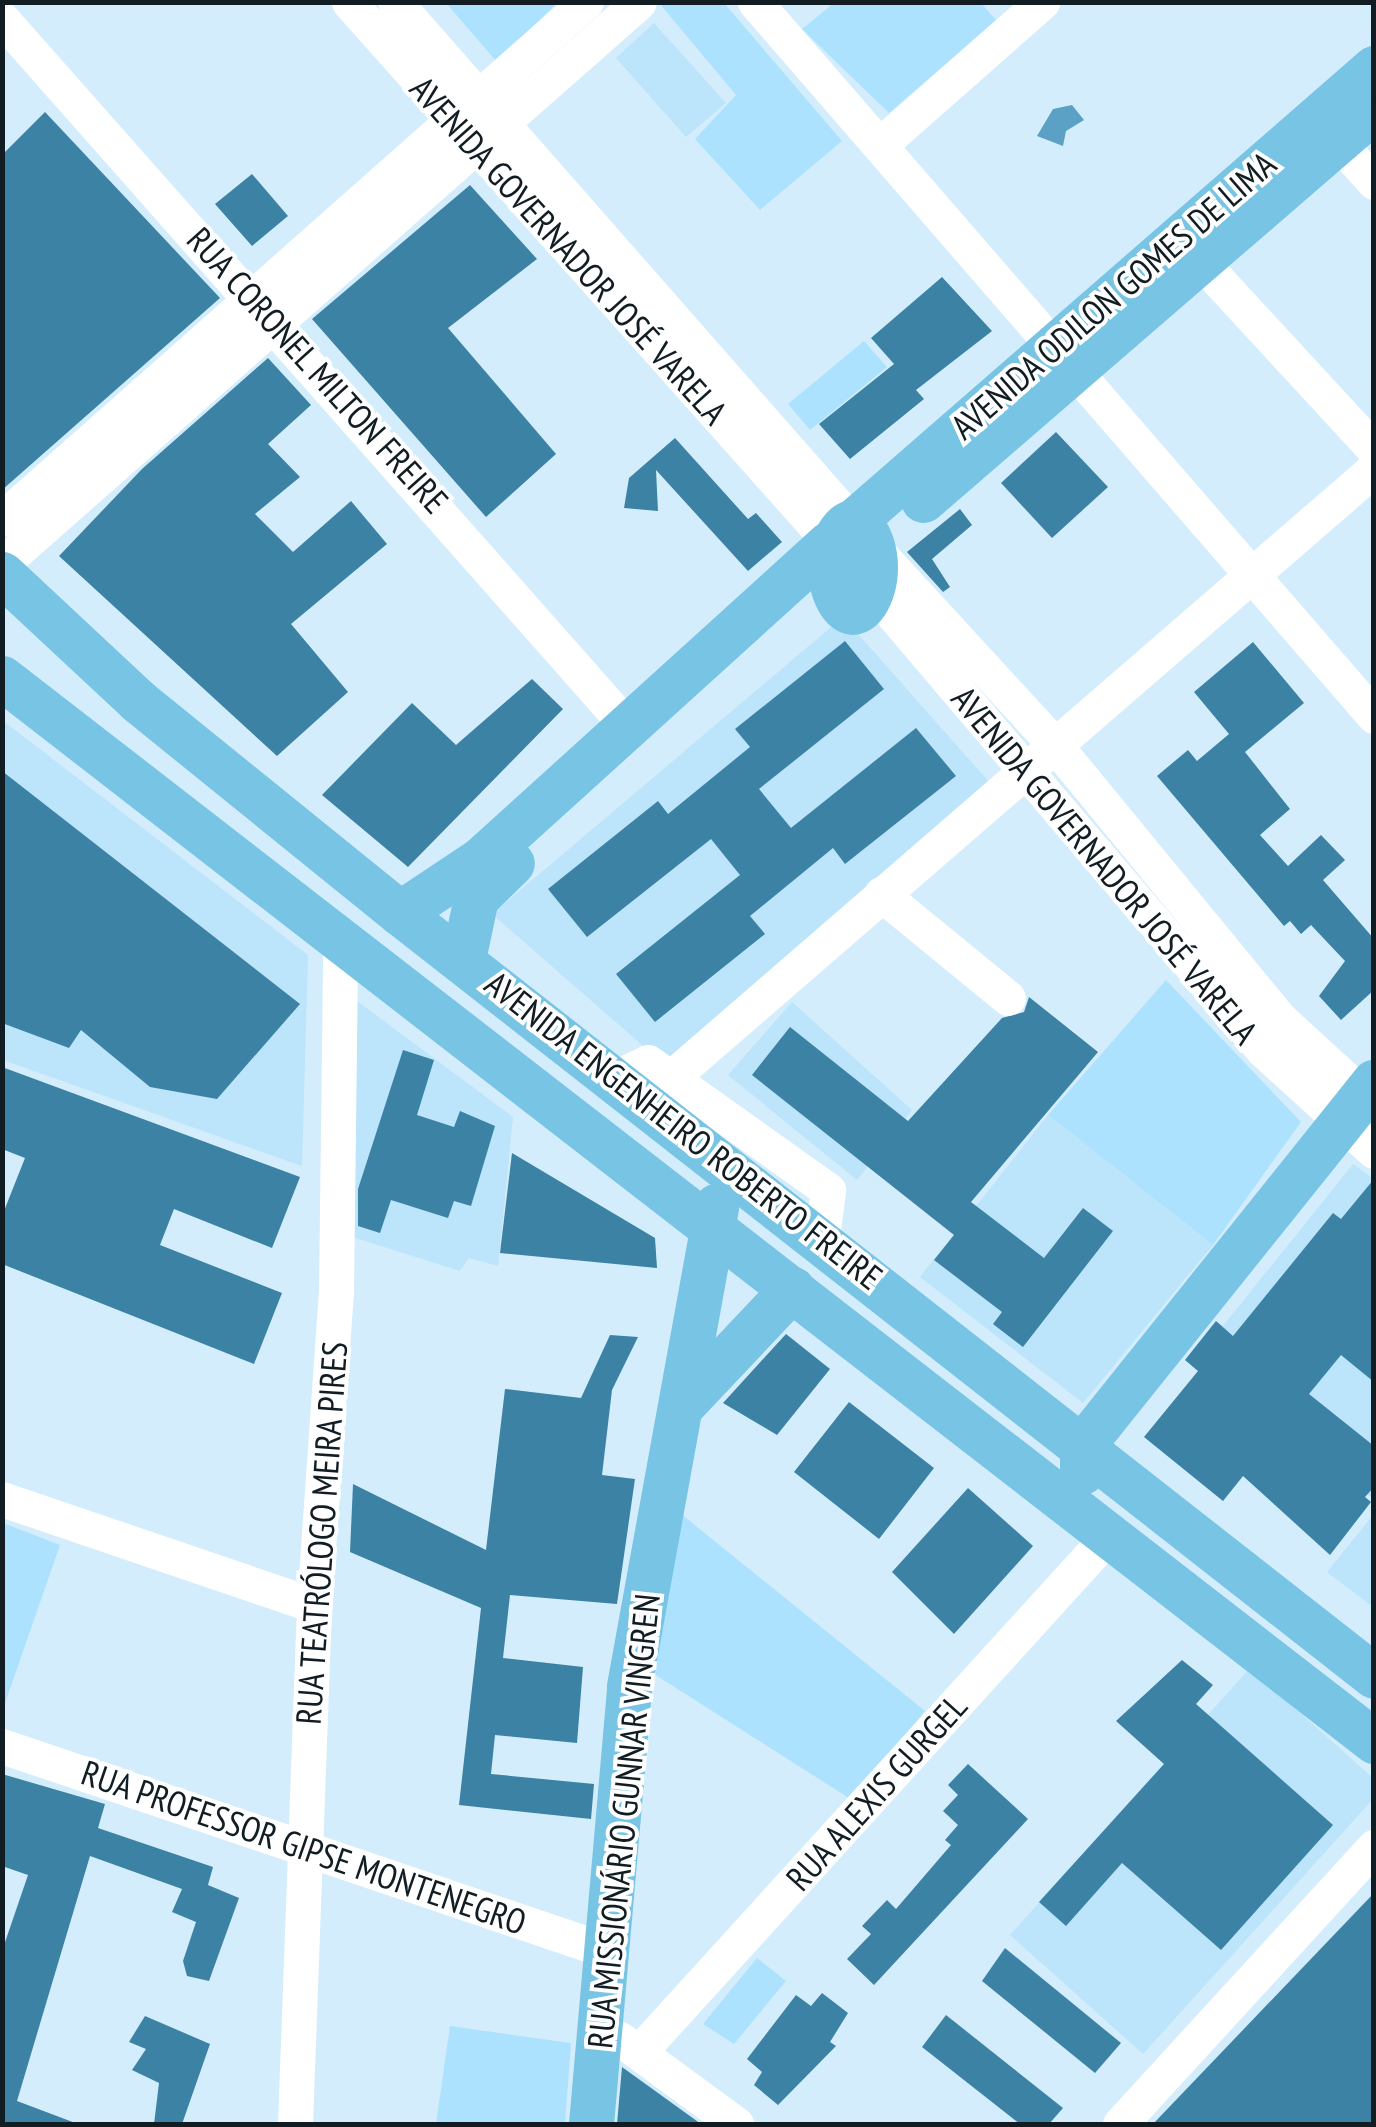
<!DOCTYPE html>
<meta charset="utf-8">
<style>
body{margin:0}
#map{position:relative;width:1376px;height:2127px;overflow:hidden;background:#d4edfc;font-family:"PT Sans Narrow",sans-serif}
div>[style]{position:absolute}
.built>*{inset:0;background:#bce4fa}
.green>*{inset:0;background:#ade2ff}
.water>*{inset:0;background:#5ba1c5}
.building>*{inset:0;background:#3b82a5}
.minor>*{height:35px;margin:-17.5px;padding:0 17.5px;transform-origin:17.5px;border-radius:17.5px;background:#fff}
.major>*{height:45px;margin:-22.5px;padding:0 22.5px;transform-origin:22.5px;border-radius:22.5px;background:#78c4e5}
.major>.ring{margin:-22.5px;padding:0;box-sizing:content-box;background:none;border:45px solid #78c4e5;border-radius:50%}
span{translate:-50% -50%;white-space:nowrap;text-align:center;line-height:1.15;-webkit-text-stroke:8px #fff;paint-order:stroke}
.street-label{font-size:35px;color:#111d23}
.frame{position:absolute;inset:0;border:5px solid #111d23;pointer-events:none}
</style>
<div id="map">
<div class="built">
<i style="clip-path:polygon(654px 23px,726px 103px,686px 137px,616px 58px)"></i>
<i style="clip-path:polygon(843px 617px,990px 783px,666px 1066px,492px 914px)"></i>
<i style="clip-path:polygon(2px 720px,308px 955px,302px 1166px,3px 1060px)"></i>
<i style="clip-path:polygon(357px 1001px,513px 1117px,498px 1266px,469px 1258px,460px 1271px,340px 1233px)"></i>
<i style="clip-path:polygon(792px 1002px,912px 1110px,857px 1180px,728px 1075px)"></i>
<i style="clip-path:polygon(1048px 1115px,1213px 1245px,1083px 1403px,920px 1277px)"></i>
<i style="clip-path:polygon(1353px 1164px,1373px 1179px,1373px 1499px,1284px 1427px,1223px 1501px,1144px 1437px,1198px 1371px,1185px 1360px,1216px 1321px,1223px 1326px)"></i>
<i style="clip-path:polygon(1373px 1515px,1373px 1607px,1327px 1572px)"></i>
<i style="clip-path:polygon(1250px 1668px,1373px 1778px,1373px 1799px,1143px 2054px,1010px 1935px)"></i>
</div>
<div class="green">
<i style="clip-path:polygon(835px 2px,981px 3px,996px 20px,889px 113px,802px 29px)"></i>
<i style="clip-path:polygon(446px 3px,557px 3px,497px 62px)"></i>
<i style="clip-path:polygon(659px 3px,724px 3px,842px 141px,760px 210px,695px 139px,736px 95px)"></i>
<i style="clip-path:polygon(864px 341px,887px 367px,810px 430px,788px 404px)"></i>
<i style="clip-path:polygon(1166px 980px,1301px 1122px,1213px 1245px,1048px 1115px)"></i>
<i style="clip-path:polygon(670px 1505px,925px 1711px,852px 1800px,654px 1674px)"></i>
<i style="clip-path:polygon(3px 1523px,60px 1545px,3px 1709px)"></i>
<i style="clip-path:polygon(757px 1958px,786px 1981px,734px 2044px,703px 2024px)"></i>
<i style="clip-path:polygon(450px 2026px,571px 2043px,565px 2124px,436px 2124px)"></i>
</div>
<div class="water">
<i style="clip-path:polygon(1072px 105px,1084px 120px,1066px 131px,1063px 146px,1037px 136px,1053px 109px)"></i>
</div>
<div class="building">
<i style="clip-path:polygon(45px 112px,220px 298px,2px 490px,2px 155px)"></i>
<i style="clip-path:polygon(252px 174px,288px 216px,252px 246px,215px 204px)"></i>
<i style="clip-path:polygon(470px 185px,537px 259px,448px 328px,556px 454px,486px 517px,312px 319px)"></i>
<i style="clip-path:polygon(942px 277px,992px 331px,916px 390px,924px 399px,850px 459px,819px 424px,894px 364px,871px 338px)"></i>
<i style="clip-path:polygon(268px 358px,311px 405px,268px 444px,300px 477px,255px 514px,293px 552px,351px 501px,387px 544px,291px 624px,348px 692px,277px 756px,59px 556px,142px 469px)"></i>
<i style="clip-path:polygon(1056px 432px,1108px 487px,1052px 538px,1001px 483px)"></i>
<i style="clip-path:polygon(675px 438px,748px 519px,756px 513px,782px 542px,748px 571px,656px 470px,658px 511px,624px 508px,629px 478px)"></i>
<i style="clip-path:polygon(960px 509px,972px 525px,932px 559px,950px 587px,943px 592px,907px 552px)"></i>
<i style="clip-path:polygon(845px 641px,884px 689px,759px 789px,791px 828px,916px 728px,956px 776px,845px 864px,833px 848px,750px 916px,765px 934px,655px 1022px,616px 974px,740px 875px,711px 839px,587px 937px,548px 889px,658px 801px,668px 814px,750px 747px,735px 729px)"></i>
<i style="clip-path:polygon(1253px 642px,1304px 703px,1245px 752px,1290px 809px,1260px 835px,1288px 866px,1321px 835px,1345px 860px,1323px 880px,1374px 939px,1374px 990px,1341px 1020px,1319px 996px,1345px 961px,1311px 925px,1301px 934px,1290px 921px,1284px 926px,1157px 776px,1188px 750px,1197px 761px,1229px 734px,1194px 692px)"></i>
<i style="clip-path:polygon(532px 679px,563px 709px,408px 867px,322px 795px,412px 703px,456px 745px)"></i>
<i style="clip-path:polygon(2px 771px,300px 1004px,217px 1099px,150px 1087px,81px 1030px,69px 1048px,2px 1023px)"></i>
<i style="clip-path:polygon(1029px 997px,1098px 1052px,971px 1202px,1044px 1258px,1083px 1208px,1113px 1231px,1023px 1347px,993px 1324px,1002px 1312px,934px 1260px,954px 1235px,752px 1075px,790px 1027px,908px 1121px,1002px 1018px,1024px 1012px)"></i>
<i style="clip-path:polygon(403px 1050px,434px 1060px,417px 1115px,454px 1127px,460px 1111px,495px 1126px,471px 1206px,454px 1201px,448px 1218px,391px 1200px,380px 1233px,358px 1226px,358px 1189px)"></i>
<i style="clip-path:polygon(2px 1067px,300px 1177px,272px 1248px,174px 1209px,160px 1245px,282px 1293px,254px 1364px,2px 1264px,2px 1216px,25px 1158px,2px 1149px)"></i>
<i style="clip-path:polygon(512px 1153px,655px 1238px,657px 1268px,500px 1253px)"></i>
<i style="clip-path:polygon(1374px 1179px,1374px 1382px,1341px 1355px,1309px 1394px,1374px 1446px,1374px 1487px,1365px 1497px,1371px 1502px,1330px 1555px,1243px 1476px,1223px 1501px,1144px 1437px,1198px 1371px,1185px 1360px,1216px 1321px,1233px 1336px,1333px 1213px,1341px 1219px)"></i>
<i style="clip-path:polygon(786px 1334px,830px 1369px,777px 1435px,723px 1403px)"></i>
<i style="clip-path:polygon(610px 1335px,638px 1337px,612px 1390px,602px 1475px,635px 1479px,617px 1604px,510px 1595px,503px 1658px,583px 1667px,577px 1743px,495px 1735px,491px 1774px,594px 1784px,591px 1819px,459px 1805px,481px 1608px,350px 1552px,353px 1484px,486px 1550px,505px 1389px,581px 1398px)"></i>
<i style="clip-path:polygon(849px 1402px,934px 1468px,879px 1539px,794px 1472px)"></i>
<i style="clip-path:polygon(968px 1488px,1033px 1546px,954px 1634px,892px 1572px)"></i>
<i style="clip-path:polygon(1182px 1660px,1213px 1685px,1196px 1704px,1333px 1825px,1221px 1950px,1122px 1863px,1066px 1926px,1039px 1902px,1164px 1764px,1116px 1721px)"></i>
<i style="clip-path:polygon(968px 1764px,1028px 1819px,874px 1985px,847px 1959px,871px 1934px,862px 1926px,887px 1900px,896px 1909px,951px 1845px,945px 1840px,958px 1825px,943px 1811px,958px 1795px,948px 1785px)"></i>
<i style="clip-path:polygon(2px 1774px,105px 1804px,98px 1828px,213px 1867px,208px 1885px,239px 1898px,209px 1981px,187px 1976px,183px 1961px,196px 1922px,172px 1912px,182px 1889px,90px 1856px,17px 2101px,78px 2124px,2px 2124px,2px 1951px,28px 1875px,2px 1866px)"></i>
<i style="clip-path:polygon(1374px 1893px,1374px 2124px,1153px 2124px)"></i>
<i style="clip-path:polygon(1005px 1948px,1121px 2043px,1095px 2073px,982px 1981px)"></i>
<i style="clip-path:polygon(822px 1993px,848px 2013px,830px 2042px,836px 2046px,778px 2105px,754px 2085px,762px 2072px,747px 2059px,796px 1995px,811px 2006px)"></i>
<i style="clip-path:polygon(946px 2015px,1063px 2108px,1049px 2124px,1020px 2124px,922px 2047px)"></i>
<i style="clip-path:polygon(145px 2016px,210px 2044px,182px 2124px,154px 2124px,159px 2083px,132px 2070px,146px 2049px,129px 2042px)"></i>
<i style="clip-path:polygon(622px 2067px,701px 2124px,617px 2124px)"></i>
</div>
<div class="minor">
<i style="left:349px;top:2px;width:722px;rotate:48.31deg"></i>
<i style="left:395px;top:2px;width:691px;rotate:48.7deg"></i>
<i style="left:755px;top:2px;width:945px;rotate:49.08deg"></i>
<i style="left:2px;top:19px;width:944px;rotate:48.52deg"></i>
<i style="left:1338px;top:142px;width:54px;rotate:48deg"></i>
<i style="left:881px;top:144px;width:215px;rotate:-41.4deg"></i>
<i style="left:1203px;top:264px;width:252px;rotate:47.3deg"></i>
<i style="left:2px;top:519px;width:780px;rotate:-41.52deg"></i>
<i style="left:872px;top:546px;width:269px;rotate:47.4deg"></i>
<i style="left:1054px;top:744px;width:356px;rotate:50.6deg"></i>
<i style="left:1280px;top:1019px;width:127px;rotate:42.5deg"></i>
<i style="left:2px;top:564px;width:849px;rotate:-41.42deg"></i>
<i style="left:850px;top:564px;width:638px;rotate:49.64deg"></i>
<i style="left:1263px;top:1050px;width:150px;rotate:42.3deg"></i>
<i style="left:881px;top:894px;width:164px;rotate:39.3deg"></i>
<i style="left:673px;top:1076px;width:927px;rotate:-40.89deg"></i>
<i style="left:616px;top:1077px;width:35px;rotate:-25deg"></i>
<i style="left:648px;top:1062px;width:221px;rotate:35.4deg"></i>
<i style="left:828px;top:1190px;width:48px;rotate:97.1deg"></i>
<i style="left:2px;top:1499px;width:330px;rotate:18.8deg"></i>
<i style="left:2px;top:1746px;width:637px;rotate:18.69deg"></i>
<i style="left:620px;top:2039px;width:144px;rotate:36.2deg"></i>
<i style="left:640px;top:2051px;width:700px;rotate:-47.72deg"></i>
<i style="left:295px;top:2124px;width:519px;rotate:-87.9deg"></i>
<i style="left:314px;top:1605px;width:313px;rotate:-86deg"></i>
<i style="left:336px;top:1293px;width:351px;rotate:-89.3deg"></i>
<i style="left:1120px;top:2124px;width:376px;rotate:-47.5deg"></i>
</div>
<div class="major">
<i style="left:923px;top:500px;width:596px;rotate:-40.85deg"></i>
<i style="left:854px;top:521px;width:690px;rotate:-41.06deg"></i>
<i class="ring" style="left:830px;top:522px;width:-3px;height:-3px"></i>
<i style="left:2px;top:574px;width:186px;rotate:43deg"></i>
<i style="left:138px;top:701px;width:337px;rotate:39deg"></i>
<i style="left:400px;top:913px;width:1237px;rotate:38.07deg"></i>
<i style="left:2px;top:678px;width:1736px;rotate:37.77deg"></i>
<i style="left:400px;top:913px;width:97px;rotate:-33.7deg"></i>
<i style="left:481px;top:859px;width:470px;rotate:-42.2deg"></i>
<i style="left:463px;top:959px;width:62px;rotate:-78deg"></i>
<i style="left:476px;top:898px;width:50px;rotate:-44.2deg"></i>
<i style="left:685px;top:1402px;width:156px;rotate:-46.6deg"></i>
<i style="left:1082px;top:1472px;width:26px;rotate:-90deg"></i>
<i style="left:1082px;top:1446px;width:467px;rotate:-51.3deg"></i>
<i style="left:591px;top:2124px;width:440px;rotate:-85deg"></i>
<i style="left:629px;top:1686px;width:488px;rotate:-79.7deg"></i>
</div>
<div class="street-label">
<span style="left:569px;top:250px;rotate:48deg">AVENIDA GOVERNADOR JOSÉ VARELA</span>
<span style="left:1113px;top:295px;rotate:-41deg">AVENIDA ODILON GOMES DE LIMA</span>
<span style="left:318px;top:370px;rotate:48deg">RUA CORONEL MILTON FREIRE</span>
<span style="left:1105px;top:865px;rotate:50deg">AVENIDA GOVERNADOR JOSÉ VARELA</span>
<span style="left:684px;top:1130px;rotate:38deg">AVENIDA ENGENHEIRO ROBERTO FREIRE</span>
<span style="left:321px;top:1533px;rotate:-86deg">RUA TEATRÓLOGO MEIRA PIRES</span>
<span style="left:876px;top:1792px;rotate:-48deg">RUA ALEXIS GURGEL</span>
<span style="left:623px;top:1821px;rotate:-84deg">RUA MISSIONÁRIO GUNNAR VINGREN</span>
<span style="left:304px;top:1847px;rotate:19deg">RUA PROFESSOR GIPSE MONTENEGRO</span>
</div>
<div class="frame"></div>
</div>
